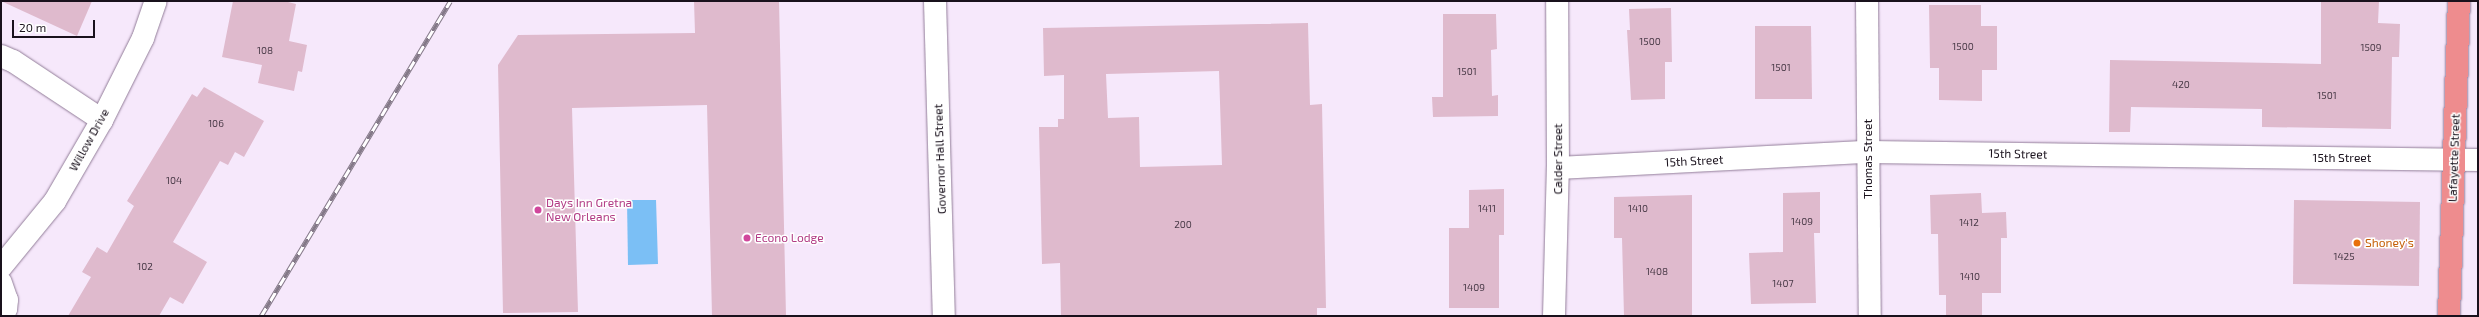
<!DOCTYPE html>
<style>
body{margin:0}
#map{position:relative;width:2479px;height:317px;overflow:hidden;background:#f6e8fb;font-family:"Exo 2",sans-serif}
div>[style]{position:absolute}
.water>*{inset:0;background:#7bbff5}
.building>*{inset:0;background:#dfbacd}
.roads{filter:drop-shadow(0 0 1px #927d99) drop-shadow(0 0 1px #927d99)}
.minor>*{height:22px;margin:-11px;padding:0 11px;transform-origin:11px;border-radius:11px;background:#fff}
.trunk>*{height:22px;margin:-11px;padding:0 11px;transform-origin:11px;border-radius:11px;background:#ee8c8e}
.rail>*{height:4.5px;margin-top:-2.25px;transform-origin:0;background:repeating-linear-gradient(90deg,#fff 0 9px,#847988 0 18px);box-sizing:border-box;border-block:1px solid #847988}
.dots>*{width:11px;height:11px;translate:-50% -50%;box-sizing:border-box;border:2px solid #fff;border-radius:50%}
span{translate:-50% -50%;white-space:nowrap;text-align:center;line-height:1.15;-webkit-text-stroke:3px #fff;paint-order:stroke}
.number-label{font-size:10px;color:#4a3b48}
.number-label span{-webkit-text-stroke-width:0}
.street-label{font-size:12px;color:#19111c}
.hotel-label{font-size:12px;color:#b23c85}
.left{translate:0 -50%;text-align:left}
.food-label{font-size:12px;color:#c56008}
.frame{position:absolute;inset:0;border:2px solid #19111c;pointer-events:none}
.scale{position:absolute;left:12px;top:20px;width:83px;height:18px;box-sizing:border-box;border:2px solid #19111c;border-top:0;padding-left:5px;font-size:12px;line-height:14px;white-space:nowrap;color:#19111c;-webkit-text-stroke:3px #fff;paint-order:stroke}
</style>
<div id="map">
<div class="water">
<i style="clip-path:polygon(627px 200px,656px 200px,658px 264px,628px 265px)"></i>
</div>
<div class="building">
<i style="clip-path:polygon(1px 1px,92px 1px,77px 36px)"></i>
<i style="clip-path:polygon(233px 1px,284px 1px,296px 4px,289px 41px,307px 45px,302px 72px,298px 71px,294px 91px,258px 83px,262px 65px,222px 57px)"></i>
<i style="clip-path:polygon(694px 1px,779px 1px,786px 316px,712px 316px,707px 105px,572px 108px,578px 312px,503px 313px,498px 65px,518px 35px,695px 33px)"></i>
<i style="clip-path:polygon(2321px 1px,2379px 1px,2378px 23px,2400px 24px,2399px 57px,2392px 57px,2391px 129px,2262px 127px,2262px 109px,2131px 107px,2130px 132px,2109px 132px,2110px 60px,2321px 64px)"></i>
<i style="clip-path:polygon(1929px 5px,1981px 5px,1981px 26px,1997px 26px,1997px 70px,1982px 70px,1982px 101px,1939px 100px,1939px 68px,1930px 68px)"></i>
<i style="clip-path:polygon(1671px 8px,1672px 62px,1665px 62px,1665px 99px,1631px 100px,1627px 30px,1630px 30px,1629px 9px)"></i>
<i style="clip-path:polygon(1443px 14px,1496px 14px,1497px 49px,1491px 50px,1492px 96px,1498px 95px,1498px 116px,1433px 117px,1432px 97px,1443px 97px)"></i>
<i style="clip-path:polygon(evenodd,1308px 23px,1310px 105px,1322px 104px,1326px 308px,1317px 308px,1317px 316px,1061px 316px,1060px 263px,1042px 264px,1039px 127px,1058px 127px,1058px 119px,1064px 119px,1064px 75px,1044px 76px,1043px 28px,1308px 23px,1219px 71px,1222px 165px,1140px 167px,1139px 117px,1108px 118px,1106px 74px,1219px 71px)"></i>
<i style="clip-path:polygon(1755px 26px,1811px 26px,1812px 99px,1755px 99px)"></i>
<i style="clip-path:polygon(204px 87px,264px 121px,244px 157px,235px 152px,228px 165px,220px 161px,173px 242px,207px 262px,183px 304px,170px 297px,159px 316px,68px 316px,91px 277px,82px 272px,97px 247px,107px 253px,134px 206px,127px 201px,192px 94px,197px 97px)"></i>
<i style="clip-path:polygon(1504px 189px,1504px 235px,1499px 235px,1499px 308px,1449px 308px,1449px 228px,1469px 228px,1469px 190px)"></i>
<i style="clip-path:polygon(1820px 192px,1820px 233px,1814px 233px,1816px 303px,1751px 304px,1749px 253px,1783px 252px,1783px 193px)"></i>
<i style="clip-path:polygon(1981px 193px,1982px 213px,2006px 212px,2007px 238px,2001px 238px,2001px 293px,1982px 293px,1982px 316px,1946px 316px,1946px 295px,1939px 295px,1938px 234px,1931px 234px,1930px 195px)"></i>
<i style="clip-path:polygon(1692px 195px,1692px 316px,1624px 316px,1622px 238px,1614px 238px,1614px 197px)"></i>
<i style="clip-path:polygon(2294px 200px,2420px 202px,2419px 286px,2293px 284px)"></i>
</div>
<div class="roads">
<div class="minor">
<i style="left:935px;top:1px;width:315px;rotate:88.4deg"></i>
<i style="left:1867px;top:1px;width:315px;rotate:89.5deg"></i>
<i style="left:1px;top:56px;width:13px;rotate:23deg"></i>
<i style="left:13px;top:61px;width:107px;rotate:33.5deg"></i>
<i style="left:1558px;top:168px;width:310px;rotate:-3deg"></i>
<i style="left:1868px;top:152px;width:610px;rotate:0.75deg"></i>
<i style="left:1px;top:267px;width:85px;rotate:-50.7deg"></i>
<i style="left:55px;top:201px;width:94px;rotate:-59.9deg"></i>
<i style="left:102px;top:120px;width:92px;rotate:-63.4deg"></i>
<i style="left:143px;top:38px;width:39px;rotate:-71deg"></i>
<i style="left:1px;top:283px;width:18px;rotate:71deg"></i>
<i style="left:7px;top:300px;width:9px;rotate:96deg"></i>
<i style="left:6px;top:309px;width:8px;rotate:120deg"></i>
<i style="left:1554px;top:316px;width:148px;rotate:-88.5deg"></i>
<i style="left:1558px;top:168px;width:167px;rotate:-90.3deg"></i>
</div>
<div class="trunk">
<i style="left:2449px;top:316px;width:315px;rotate:-88.2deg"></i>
</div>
</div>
<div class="rail">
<i style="left:261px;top:316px;width:367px;rotate:-59deg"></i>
</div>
<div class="dots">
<i style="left:538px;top:210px;background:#d1479c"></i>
<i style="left:747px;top:238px;background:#d1479c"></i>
<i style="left:2357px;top:243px;background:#e8710a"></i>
</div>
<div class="number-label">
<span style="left:1650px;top:42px">1500</span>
<span style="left:1963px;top:47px">1500</span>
<span style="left:2371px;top:48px">1509</span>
<span style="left:265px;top:51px">108</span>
<span style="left:1781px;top:68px">1501</span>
<span style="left:1467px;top:72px">1501</span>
<span style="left:2181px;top:85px">420</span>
<span style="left:2327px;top:96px">1501</span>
<span style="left:216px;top:124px">106</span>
<span style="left:174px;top:181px">104</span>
<span style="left:1487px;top:209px">1411</span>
<span style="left:1638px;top:209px">1410</span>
<span style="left:1802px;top:222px">1409</span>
<span style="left:1969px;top:223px">1412</span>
<span style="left:1183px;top:225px">200</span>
<span style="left:2344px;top:257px">1425</span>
<span style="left:145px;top:267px">102</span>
<span style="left:1657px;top:272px">1408</span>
<span style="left:1970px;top:277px">1410</span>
<span style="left:1783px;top:284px">1407</span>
<span style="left:1474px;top:288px">1409</span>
</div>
<div class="street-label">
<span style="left:89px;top:140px;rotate:-61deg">Willow Drive</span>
<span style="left:2018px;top:154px;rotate:1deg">15th Street</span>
<span style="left:2342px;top:158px">15th Street</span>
<span style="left:2454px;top:158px;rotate:-88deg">Lafayette Street</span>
<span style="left:940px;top:159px;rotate:-92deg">Governor Hall Street</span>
<span style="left:1558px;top:159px;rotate:-90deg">Calder Street</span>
<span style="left:1868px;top:159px;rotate:-90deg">Thomas Street</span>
<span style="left:1694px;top:161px;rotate:-3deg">15th Street</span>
</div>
<div class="hotel-label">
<span class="left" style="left:546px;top:210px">Days Inn Gretna<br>New Orleans</span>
<span class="left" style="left:755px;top:238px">Econo Lodge</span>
</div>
<div class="food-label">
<span class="left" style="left:2365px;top:243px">Shoney's</span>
</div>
<div class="frame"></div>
<div class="scale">20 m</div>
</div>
